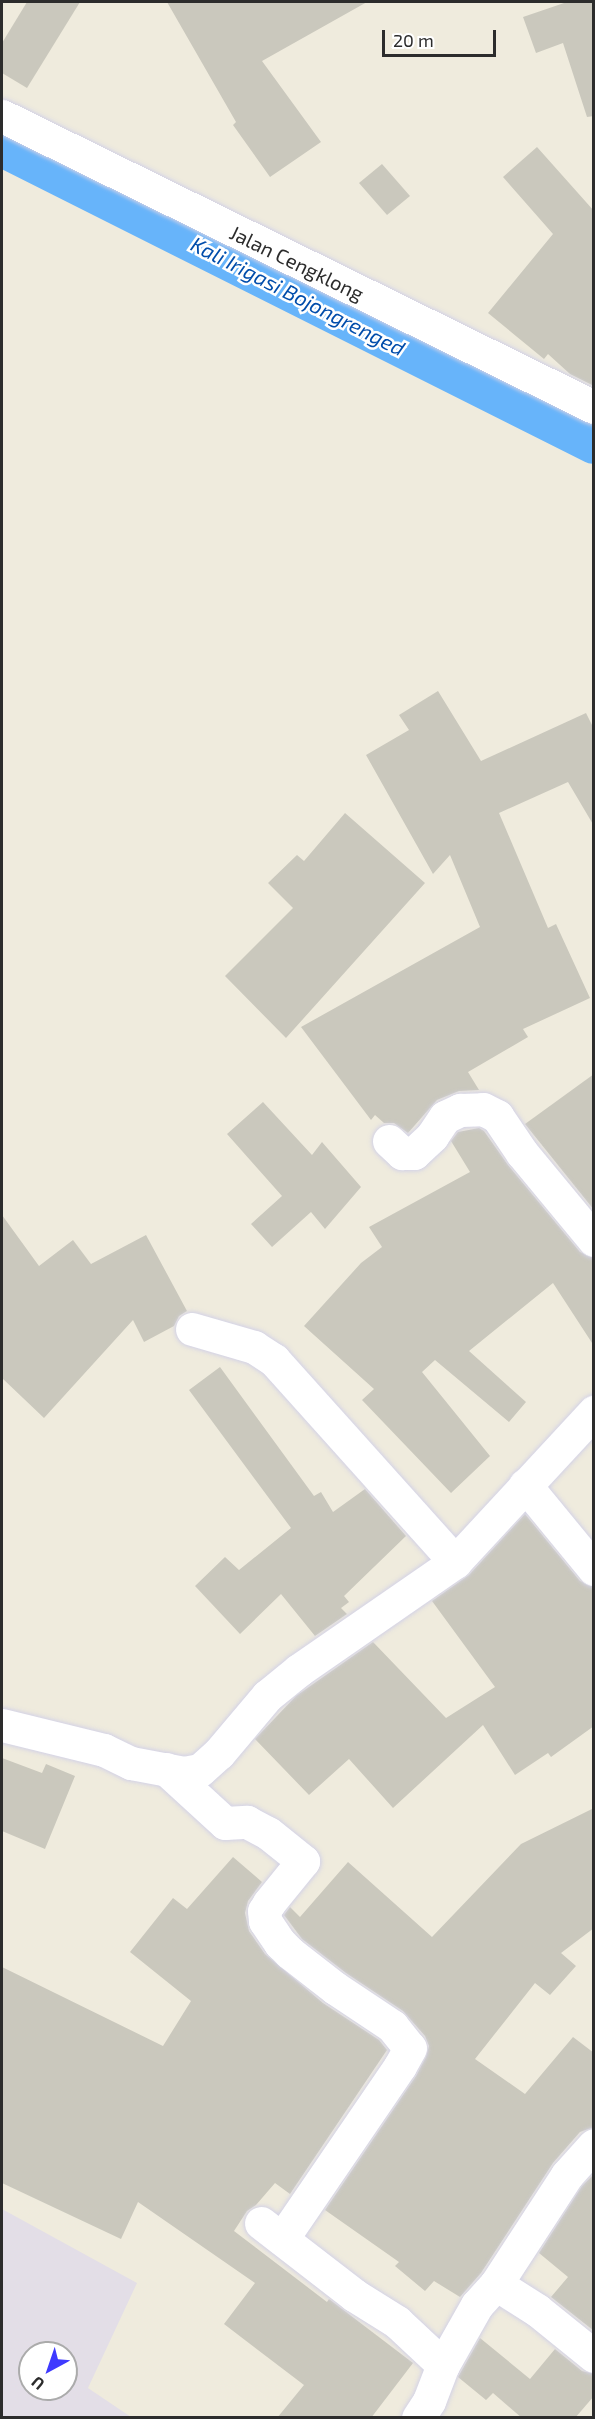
<!DOCTYPE html>
<style>
body{margin:0}
#map{position:relative;width:595px;height:2419px;overflow:hidden;background:#efebdd;font-family:"Exo 2",sans-serif}
div>[style]{position:absolute}
.industrial>*{inset:0;background:#e3dee7}
.canal>*{height:40px;margin:-20px;padding:0 20px;transform-origin:20px;border-radius:20px;background:#67b4fa}
.building>*{inset:0;background:#cac8bd}
.roads{filter:drop-shadow(0 0 2px #d3d2e6) drop-shadow(0 0 2px #d3d2e6)}
.minor>*{height:33px;margin:-16.5px;padding:0 16.5px;transform-origin:16.5px;border-radius:16.5px;background:#fff}
.secondary>*{height:33px;margin:-16.5px;padding:0 16.5px;transform-origin:16.5px;border-radius:16.5px;background:#fff}
span{translate:-50% -50%;white-space:nowrap;text-align:center;line-height:1.15;-webkit-text-stroke:5px #fff;paint-order:stroke}
.street-label{font-size:20px;color:#2c2c2c}
.water-label{font-size:21px;color:#014dab;font-style:italic}
.frame{position:absolute;inset:0;border:3px solid #2c2c2c;pointer-events:none}
.north{position:absolute;left:18px;top:2341px;width:60px;height:60px;box-sizing:border-box;background:#fff;border:2px solid #ababab;border-radius:50%;rotate:220deg;font-size:16px;font-weight:700;line-height:24px;text-align:center;color:#2c2c2c}
.north::after{content:'';display:block;margin:auto;width:21px;height:27px;background:#3f3aff;clip-path:polygon(50% 0,100% 100%,50% 72%,0 100%)}
.scale{position:absolute;left:382px;top:30px;width:114px;height:27px;box-sizing:border-box;border:3px solid #2c2c2c;border-top:0;padding-left:8px;font-size:18px;line-height:21px;white-space:nowrap;color:#2c2c2c;-webkit-text-stroke:4px #fff;paint-order:stroke}
</style>
<div id="map">
<div class="industrial">
<i style="clip-path:polygon(evenodd,2px 2209px,137px 2283px,88px 2388px,131px 2417px,2px 2417px,2px 2209px,30px 2353px,66px 2353px,66px 2389px,30px 2389px,30px 2353px)"></i>
</div>
<div class="canal">
<i style="left:2px;top:147px;width:662px;rotate:26.64deg"></i>
</div>
<div class="building">
<i style="clip-path:polygon(27px 2px,80px 2px,27px 88px,2px 73px,2px 43px)"></i>
<i style="clip-path:polygon(167px 2px,367px 2px,262px 61px,321px 142px,270px 177px,233px 125px,236px 122px)"></i>
<i style="clip-path:polygon(567px 2px,594px 2px,594px 116px,587px 117px,563px 43px,536px 53px,523px 17px)"></i>
<i style="clip-path:polygon(537px 147px,594px 211px,594px 386px,570px 374px,548px 354px,544px 359px,488px 313px,553px 234px,503px 177px)"></i>
<i style="clip-path:polygon(382px 164px,410px 196px,387px 215px,359px 183px)"></i>
<i style="clip-path:polygon(438px 691px,481px 761px,586px 713px,594px 729px,594px 826px,568px 782px,499px 813px,548px 928px,556px 924px,590px 998px,523px 1029px,528px 1037px,468px 1072px,479px 1090px,459px 1091px,437px 1100px,408px 1133px,394px 1123px,384px 1123px,375px 1115px,371px 1120px,301px 1027px,480px 927px,450px 855px,433px 874px,366px 755px,409px 730px,399px 715px)"></i>
<i style="clip-path:polygon(345px 813px,425px 883px,286px 1038px,225px 976px,293px 908px,268px 883px,297px 855px,304px 861px)"></i>
<i style="clip-path:polygon(594px 1074px,594px 1210px,525px 1124px)"></i>
<i style="clip-path:polygon(263px 1102px,312px 1155px,322px 1142px,361px 1187px,325px 1229px,311px 1212px,272px 1247px,251px 1224px,282px 1196px,227px 1134px)"></i>
<i style="clip-path:polygon(479px 1128px,484px 1131px,508px 1165px,580px 1252px,594px 1258px,594px 1346px,553px 1283px,469px 1351px,526px 1402px,509px 1422px,435px 1360px,422px 1372px,490px 1456px,451px 1493px,362px 1400px,374px 1389px,304px 1326px,361px 1263px,382px 1247px,369px 1227px,470px 1172px,451px 1141px,458px 1132px)"></i>
<i style="clip-path:polygon(2px 1215px,39px 1266px,73px 1240px,91px 1264px,146px 1235px,187px 1311px,179px 1316px,174px 1326px,144px 1342px,133px 1320px,44px 1418px,2px 1378px)"></i>
<i style="clip-path:polygon(220px 1367px,314px 1496px,321px 1492px,333px 1512px,365px 1489px,406px 1536px,344px 1596px,349px 1602px,341px 1608px,347px 1614px,315px 1636px,281px 1594px,240px 1634px,195px 1586px,225px 1557px,239px 1570px,291px 1528px,189px 1390px)"></i>
<i style="clip-path:polygon(525px 1514px,580px 1581px,594px 1587px,594px 1726px,551px 1757px,548px 1753px,515px 1775px,483px 1725px,393px 1808px,349px 1759px,309px 1795px,255px 1739px,296px 1696px,373px 1642px,446px 1718px,495px 1687px,432px 1601px,469px 1575px)"></i>
<i style="clip-path:polygon(2px 1758px,42px 1773px,46px 1764px,75px 1776px,45px 1849px,2px 1831px)"></i>
<i style="clip-path:polygon(594px 1808px,594px 1928px,561px 1953px,576px 1966px,550px 1995px,535px 1983px,475px 2059px,525px 2094px,573px 2037px,594px 2053px,594px 2127px,580px 2132px,553px 2163px,481px 2273px,460px 2297px,434px 2281px,425px 2291px,395px 2266px,399px 2262px,325px 2210px,416px 2076px,426px 2057px,429px 2046px,425px 2036px,403px 2011px,346px 1973px,302px 1939px,284px 1915px,290px 1907px,300px 1917px,348px 1862px,432px 1937px,521px 1844px)"></i>
<i style="clip-path:polygon(233px 1857px,262px 1882px,248px 1901px,245px 1913px,249px 1931px,265px 1954px,323px 2003px,379px 2040px,387px 2050px,290px 2194px,275px 2183px,256px 2205px,247px 2211px,234px 2231px,327px 2302px,329px 2299px,413px 2363px,371px 2418px,277px 2418px,304px 2385px,224px 2324px,255px 2283px,138px 2202px,121px 2239px,2px 2183px,2px 1967px,163px 2046px,191px 2001px,130px 1952px,173px 1898px,187px 1909px)"></i>
<i style="clip-path:polygon(594px 2174px,594px 2331px,551px 2297px,568px 2277px,539px 2253px,582px 2186px)"></i>
<i style="clip-path:polygon(480px 2338px,530px 2379px,555px 2349px,582px 2371px,594px 2374px,594px 2396px,575px 2418px,522px 2418px,493px 2393px,486px 2400px,458px 2377px)"></i>
</div>
<div class="roads">
<div class="minor">
<i style="left:389px;top:1141px;width:18px;rotate:43deg"></i>
<i style="left:402px;top:1153px;width:12px"></i>
<i style="left:414px;top:1153px;width:25px;rotate:-43deg"></i>
<i style="left:432px;top:1136px;width:23px;rotate:-56deg"></i>
<i style="left:445px;top:1117px;width:17px;rotate:-25deg"></i>
<i style="left:460px;top:1110px;width:23px;rotate:-2deg"></i>
<i style="left:483px;top:1109px;width:16px;rotate:27deg"></i>
<i style="left:497px;top:1116px;width:45px;rotate:56deg"></i>
<i style="left:522px;top:1153px;width:113px;rotate:50.4deg"></i>
<i style="left:192px;top:1329px;width:65px;rotate:16.2deg"></i>
<i style="left:254px;top:1347px;width:24px;rotate:33deg"></i>
<i style="left:274px;top:1360px;width:271px;rotate:48.1deg"></i>
<i style="left:525px;top:1485px;width:109px;rotate:50.6deg"></i>
<i style="left:2px;top:1725px;width:105px;rotate:13.8deg"></i>
<i style="left:104px;top:1750px;width:30px;rotate:26deg"></i>
<i style="left:131px;top:1763px;width:54px;rotate:10.7deg"></i>
<i style="left:184px;top:1773px;width:16px;rotate:-11deg"></i>
<i style="left:200px;top:1770px;width:25px;rotate:-42deg"></i>
<i style="left:219px;top:1753px;width:75px;rotate:-49.9deg"></i>
<i style="left:267px;top:1696px;width:41px;rotate:-39.1deg"></i>
<i style="left:299px;top:1670px;width:190px;rotate:-34.7deg"></i>
<i style="left:455px;top:1562px;width:205px;rotate:-47.2deg"></i>
<i style="left:166px;top:1769px;width:80px;rotate:42.5deg"></i>
<i style="left:225px;top:1823px;width:22px;rotate:-3deg"></i>
<i style="left:247px;top:1822px;width:24px;rotate:28deg"></i>
<i style="left:268px;top:1833px;width:45px;rotate:38.7deg"></i>
<i style="left:303px;top:1861px;width:54px;rotate:129deg"></i>
<i style="left:269px;top:1903px;width:9px;rotate:122deg"></i>
<i style="left:264px;top:1911px;width:10px;rotate:84deg"></i>
<i style="left:265px;top:1921px;width:27px;rotate:56deg"></i>
<i style="left:280px;top:1943px;width:14px;rotate:45deg"></i>
<i style="left:290px;top:1953px;width:57px;rotate:37.9deg"></i>
<i style="left:335px;top:1988px;width:69px;rotate:33.7deg"></i>
<i style="left:392px;top:2026px;width:28px;rotate:51deg"></i>
<i style="left:410px;top:2048px;width:21px;rotate:119deg"></i>
<i style="left:400px;top:2066px;width:209px;rotate:124.3deg"></i>
<i style="left:261px;top:2223px;width:118px;rotate:37.7deg"></i>
<i style="left:354px;top:2295px;width:51px;rotate:32.1deg"></i>
<i style="left:397px;top:2322px;width:63px;rotate:43.1deg"></i>
<i style="left:496px;top:2284px;width:49px;rotate:32.4deg"></i>
<i style="left:537px;top:2310px;width:73px;rotate:38.9deg"></i>
<i style="left:418px;top:2418px;width:20px;rotate:-57deg"></i>
<i style="left:429px;top:2401px;width:39px;rotate:-69deg"></i>
<i style="left:443px;top:2365px;width:69px;rotate:-60.5deg"></i>
<i style="left:477px;top:2305px;width:28px;rotate:-48deg"></i>
<i style="left:496px;top:2284px;width:130px;rotate:-56.9deg"></i>
<i style="left:567px;top:2175px;width:40px;rotate:-48deg"></i>
</div>
<div class="secondary">
<i style="left:2px;top:116px;width:660px;rotate:26.18deg"></i>
</div>
</div>
<div class="street-label">
<span style="left:297px;top:263px;rotate:26deg">Jalan Cengklong</span>
</div>
<div class="water-label">
<span style="left:298px;top:296px;rotate:27deg">Kali Irigasi Bojongrenged</span>
</div>
<div class="frame"></div>
<div class="north">U</div>
<div class="scale">20 m</div>
</div>
